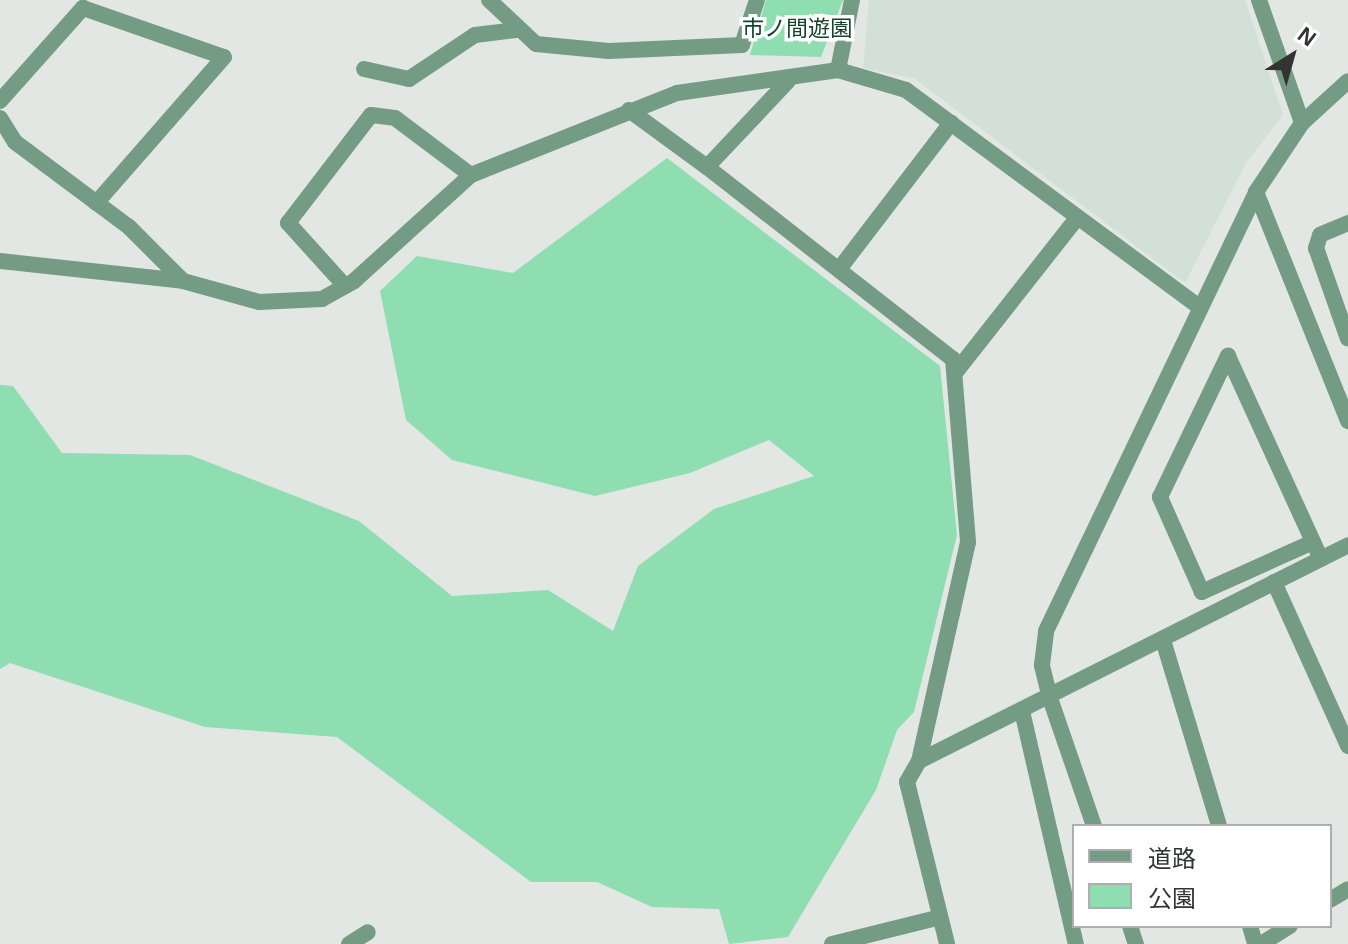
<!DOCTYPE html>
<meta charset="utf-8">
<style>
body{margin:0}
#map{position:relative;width:1348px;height:944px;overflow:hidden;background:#e2e7e4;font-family:Helvetica,"Noto Sans JP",sans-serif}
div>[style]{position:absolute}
.built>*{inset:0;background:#d3e0d8}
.green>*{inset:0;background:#8edeb1}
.minor>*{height:16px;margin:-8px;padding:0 8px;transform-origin:8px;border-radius:8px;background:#749c85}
.tertiary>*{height:16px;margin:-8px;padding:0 8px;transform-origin:8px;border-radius:8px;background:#749c85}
span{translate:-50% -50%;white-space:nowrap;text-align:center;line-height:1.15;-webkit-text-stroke:7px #fff;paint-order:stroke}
.park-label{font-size:22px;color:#16422c}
.legend{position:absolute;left:1072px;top:824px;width:260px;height:104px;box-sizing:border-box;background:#fff;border:2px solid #adaead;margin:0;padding:10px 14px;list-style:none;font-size:24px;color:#313432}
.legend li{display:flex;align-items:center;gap:16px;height:40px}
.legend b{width:40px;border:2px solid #adaead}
.north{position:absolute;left:1252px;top:16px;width:80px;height:80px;-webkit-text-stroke:6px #fff;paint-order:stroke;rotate:37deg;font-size:22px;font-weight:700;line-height:32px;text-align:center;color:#313432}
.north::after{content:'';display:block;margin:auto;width:28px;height:36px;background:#313432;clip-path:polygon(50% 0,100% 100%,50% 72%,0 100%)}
</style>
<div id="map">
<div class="built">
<i style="clip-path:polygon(869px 0,1245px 0,1283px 115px,1246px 163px,1185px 283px,915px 79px,863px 68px)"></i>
</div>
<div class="green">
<i style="clip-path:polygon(766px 0,843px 0,821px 57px,750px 55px)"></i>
<i style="clip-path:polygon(667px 158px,940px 366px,957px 535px,914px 712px,897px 730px,876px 790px,788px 937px,729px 944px,719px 909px,652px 907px,597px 882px,531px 882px,337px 737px,205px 727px,10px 663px,0 669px,0 385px,13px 386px,62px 453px,190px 455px,359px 521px,452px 596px,548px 590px,613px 631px,638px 566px,714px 509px,814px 476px,769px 440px,690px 473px,595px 496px,452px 460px,406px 420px,380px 291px,417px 256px,513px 273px)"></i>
</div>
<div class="minor">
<i style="left:489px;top:0;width:64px;rotate:43.1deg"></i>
<i style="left:536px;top:44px;width:73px;rotate:5.5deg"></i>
<i style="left:609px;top:51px;width:133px;rotate:-2.6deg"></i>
<i style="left:742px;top:45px;width:47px;rotate:-71.6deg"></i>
<i style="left:1259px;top:0;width:130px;rotate:70.7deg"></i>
<i style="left:364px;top:69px;width:46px;rotate:12.5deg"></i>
<i style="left:409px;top:79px;width:79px;rotate:-33.7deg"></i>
<i style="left:475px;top:35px;width:41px;rotate:-7deg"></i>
<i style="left:838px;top:70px;width:71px;rotate:-78.7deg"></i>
<i style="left:788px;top:81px;width:118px;rotate:133.3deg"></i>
<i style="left:707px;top:167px;width:312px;rotate:38deg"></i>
<i style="left:953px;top:359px;width:184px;rotate:85.3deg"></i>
<i style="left:968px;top:542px;width:224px;rotate:102.6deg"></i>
<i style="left:919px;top:761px;width:24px;rotate:120deg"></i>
<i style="left:907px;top:782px;width:167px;rotate:76.1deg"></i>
<i style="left:0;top:101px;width:125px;rotate:-48.3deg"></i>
<i style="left:83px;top:8px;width:149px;rotate:19.2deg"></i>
<i style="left:224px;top:57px;width:194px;rotate:131.2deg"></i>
<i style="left:629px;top:110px;width:97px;rotate:36.2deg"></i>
<i style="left:0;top:118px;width:28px;rotate:58deg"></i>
<i style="left:15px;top:142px;width:142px;rotate:36.7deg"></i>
<i style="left:129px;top:227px;width:76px;rotate:45deg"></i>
<i style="left:1256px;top:192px;width:247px;rotate:68.1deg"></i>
<i style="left:1348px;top:223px;width:30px;rotate:157deg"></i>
<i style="left:1320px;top:235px;width:14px;rotate:107deg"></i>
<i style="left:1316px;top:248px;width:96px;rotate:70.6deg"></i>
<i style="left:0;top:261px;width:184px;rotate:6.2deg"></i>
<i style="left:183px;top:281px;width:79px;rotate:15.4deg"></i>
<i style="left:259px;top:302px;width:63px;rotate:-2.7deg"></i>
<i style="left:322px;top:299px;width:37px;rotate:-29deg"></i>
<i style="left:354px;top:281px;width:158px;rotate:-42.2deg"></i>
<i style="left:471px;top:175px;width:222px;rotate:-21.7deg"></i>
<i style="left:677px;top:93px;width:163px;rotate:-8.1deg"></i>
<i style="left:838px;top:70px;width:71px;rotate:16.4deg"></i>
<i style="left:906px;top:90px;width:363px;rotate:36.5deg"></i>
<i style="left:840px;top:268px;width:183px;rotate:-52.6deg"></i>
<i style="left:345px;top:286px;width:85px;rotate:-132.1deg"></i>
<i style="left:288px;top:223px;width:136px;rotate:-52.5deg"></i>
<i style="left:371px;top:115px;width:24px;rotate:7deg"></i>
<i style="left:395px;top:118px;width:95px;rotate:36.9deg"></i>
<i style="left:955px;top:373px;width:197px;rotate:-51.8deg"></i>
<i style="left:1313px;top:542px;width:122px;rotate:155.8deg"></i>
<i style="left:1202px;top:592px;width:104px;rotate:-113.9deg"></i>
<i style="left:1160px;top:497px;width:157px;rotate:-64.3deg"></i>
<i style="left:1228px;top:356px;width:223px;rotate:65.4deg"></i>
<i style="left:1274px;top:582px;width:180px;rotate:65.7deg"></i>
<i style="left:1163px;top:640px;width:194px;rotate:73.2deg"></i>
<i style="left:1022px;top:711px;width:239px;rotate:77deg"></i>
<i style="left:919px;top:761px;width:480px;rotate:-26.7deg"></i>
<i style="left:1330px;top:900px;width:21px;rotate:-31deg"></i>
<i style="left:1250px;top:926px;width:19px;rotate:74deg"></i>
<i style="left:349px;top:944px;width:22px;rotate:-32deg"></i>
<i style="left:832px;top:944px;width:111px;rotate:-14deg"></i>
<i style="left:1261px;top:944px;width:34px;rotate:-32deg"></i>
</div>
<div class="tertiary">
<i style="left:1094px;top:826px;width:135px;rotate:-109deg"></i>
<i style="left:1050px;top:698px;width:34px;rotate:-104deg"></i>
<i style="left:1042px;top:665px;width:34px;rotate:-83deg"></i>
<i style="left:1046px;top:631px;width:487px;rotate:-64.4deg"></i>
<i style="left:1256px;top:192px;width:83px;rotate:-56.3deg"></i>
<i style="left:1302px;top:123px;width:62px;rotate:-42.4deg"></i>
<i style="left:1130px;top:926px;width:19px;rotate:72deg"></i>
</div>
<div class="park-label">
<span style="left:797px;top:29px">市ノ間遊園</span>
</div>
<ul class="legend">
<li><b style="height:10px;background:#749c85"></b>道路</li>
<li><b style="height:22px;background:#8edeb1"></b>公園</li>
</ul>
<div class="north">N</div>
</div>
